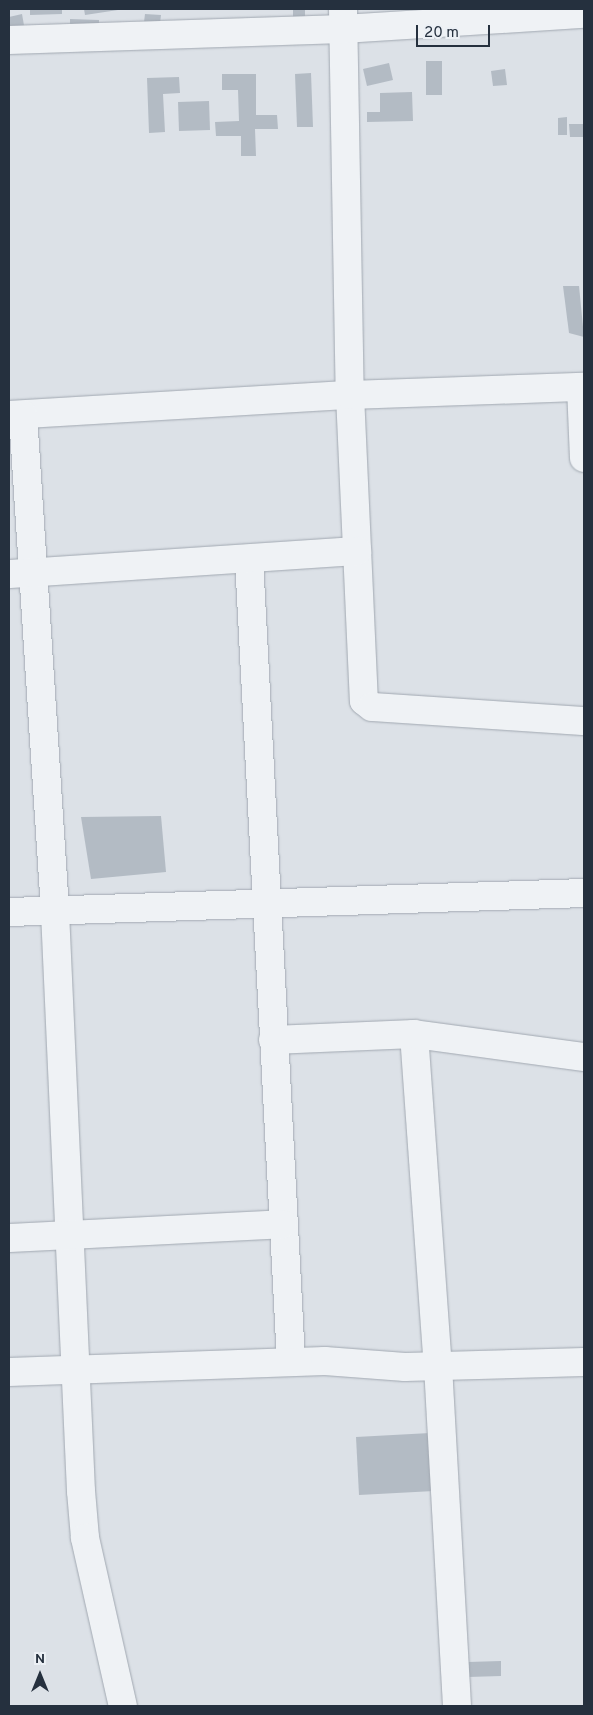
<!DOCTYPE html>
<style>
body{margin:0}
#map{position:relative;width:593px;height:1715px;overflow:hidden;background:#dce1e7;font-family:Overpass,sans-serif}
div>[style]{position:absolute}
.building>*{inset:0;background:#b3bbc4}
.roads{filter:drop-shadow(0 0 1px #a1a8b1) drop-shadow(0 0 1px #a1a8b1)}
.minor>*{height:28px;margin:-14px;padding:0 14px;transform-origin:14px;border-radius:14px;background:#eff2f5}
span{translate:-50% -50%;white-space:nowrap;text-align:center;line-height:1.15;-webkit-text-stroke:5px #ecf0f5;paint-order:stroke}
.frame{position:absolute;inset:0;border:10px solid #25303e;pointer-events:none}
.north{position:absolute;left:15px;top:1650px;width:50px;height:50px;-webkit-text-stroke:4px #ecf0f5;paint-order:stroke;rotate:0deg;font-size:14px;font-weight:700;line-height:20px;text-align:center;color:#25303e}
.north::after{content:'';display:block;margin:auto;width:18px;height:22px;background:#25303e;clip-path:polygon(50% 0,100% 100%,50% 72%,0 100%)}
.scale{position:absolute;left:416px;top:25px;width:74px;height:22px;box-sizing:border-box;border:2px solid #25303e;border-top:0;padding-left:6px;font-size:15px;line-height:18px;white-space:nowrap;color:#25303e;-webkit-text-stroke:4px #ecf0f5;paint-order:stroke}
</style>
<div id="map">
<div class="building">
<i style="clip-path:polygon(30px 9px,62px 9px,62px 14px,30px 15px)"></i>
<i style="clip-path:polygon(84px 9px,118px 9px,118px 10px,85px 15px)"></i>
<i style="clip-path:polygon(293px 9px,305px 9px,305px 17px,293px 18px)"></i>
<i style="clip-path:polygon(22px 14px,25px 31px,9px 34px,9px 17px)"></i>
<i style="clip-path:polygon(145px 14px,161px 15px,159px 31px,143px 30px)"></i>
<i style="clip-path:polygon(70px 19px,99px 20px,99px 35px,70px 34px)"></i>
<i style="clip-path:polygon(426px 61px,442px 61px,442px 95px,426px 95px)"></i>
<i style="clip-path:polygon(389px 63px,393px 80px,367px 86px,363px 69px)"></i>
<i style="clip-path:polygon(505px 69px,507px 85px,493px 86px,491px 71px)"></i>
<i style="clip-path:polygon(311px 73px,313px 127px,297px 127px,295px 74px)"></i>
<i style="clip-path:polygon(222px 74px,256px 74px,256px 115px,277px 115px,278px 129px,255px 129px,256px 156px,241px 156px,241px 136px,216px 136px,215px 122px,239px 121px,238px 90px,222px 90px)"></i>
<i style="clip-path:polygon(179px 77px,180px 93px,163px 94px,165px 132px,149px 133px,147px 78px)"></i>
<i style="clip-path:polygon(412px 92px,413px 121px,367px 122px,367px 112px,380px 112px,380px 93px)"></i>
<i style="clip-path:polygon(209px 101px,210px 130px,179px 131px,178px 102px)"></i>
<i style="clip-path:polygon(567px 117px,567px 135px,558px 135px,558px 118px)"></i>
<i style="clip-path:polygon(569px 124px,584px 124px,583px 137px,570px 137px)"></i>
<i style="clip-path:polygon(563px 286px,579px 286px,584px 337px,569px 333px)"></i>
<i style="clip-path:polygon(161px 816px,166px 872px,91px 879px,81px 817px)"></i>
<i style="clip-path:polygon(430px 1433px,434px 1491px,359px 1495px,356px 1437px)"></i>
<i style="clip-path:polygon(501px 1661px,501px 1676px,468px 1677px,468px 1662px)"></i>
</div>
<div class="roads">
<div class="minor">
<i style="left:343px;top:9px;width:386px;rotate:89deg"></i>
<i style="left:350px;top:395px;width:306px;rotate:87.4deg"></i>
<i style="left:364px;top:701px;width:10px;rotate:37deg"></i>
<i style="left:372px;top:707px;width:212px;rotate:3.8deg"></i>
<i style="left:9px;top:40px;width:334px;rotate:-1.9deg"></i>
<i style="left:343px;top:29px;width:241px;rotate:-3.6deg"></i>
<i style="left:581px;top:387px;width:71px;rotate:87.6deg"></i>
<i style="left:9px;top:415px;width:342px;rotate:-3.4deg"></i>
<i style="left:350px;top:395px;width:234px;rotate:-2deg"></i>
<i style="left:23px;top:415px;width:498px;rotate:86.3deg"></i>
<i style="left:55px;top:912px;width:580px;rotate:87.43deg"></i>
<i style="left:81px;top:1491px;width:47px;rotate:85.1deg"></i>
<i style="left:85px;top:1538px;width:172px;rotate:77.3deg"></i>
<i style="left:249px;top:559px;width:803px;rotate:87deg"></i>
<i style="left:9px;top:574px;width:349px;rotate:-3.8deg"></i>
<i style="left:9px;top:912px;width:575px;rotate:-1.89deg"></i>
<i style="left:414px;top:1034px;width:333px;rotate:85.9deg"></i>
<i style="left:438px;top:1366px;width:341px;rotate:86.8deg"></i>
<i style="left:273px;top:1040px;width:141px;rotate:-2.4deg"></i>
<i style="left:414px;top:1034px;width:172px;rotate:7.7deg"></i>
<i style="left:9px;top:1238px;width:274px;rotate:-2.9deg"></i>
<i style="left:9px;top:1372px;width:316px;rotate:-2deg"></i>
<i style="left:325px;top:1361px;width:80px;rotate:4.3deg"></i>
<i style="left:405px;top:1367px;width:179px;rotate:-1.6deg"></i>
</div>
</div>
<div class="frame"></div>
<div class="north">N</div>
<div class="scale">20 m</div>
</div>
